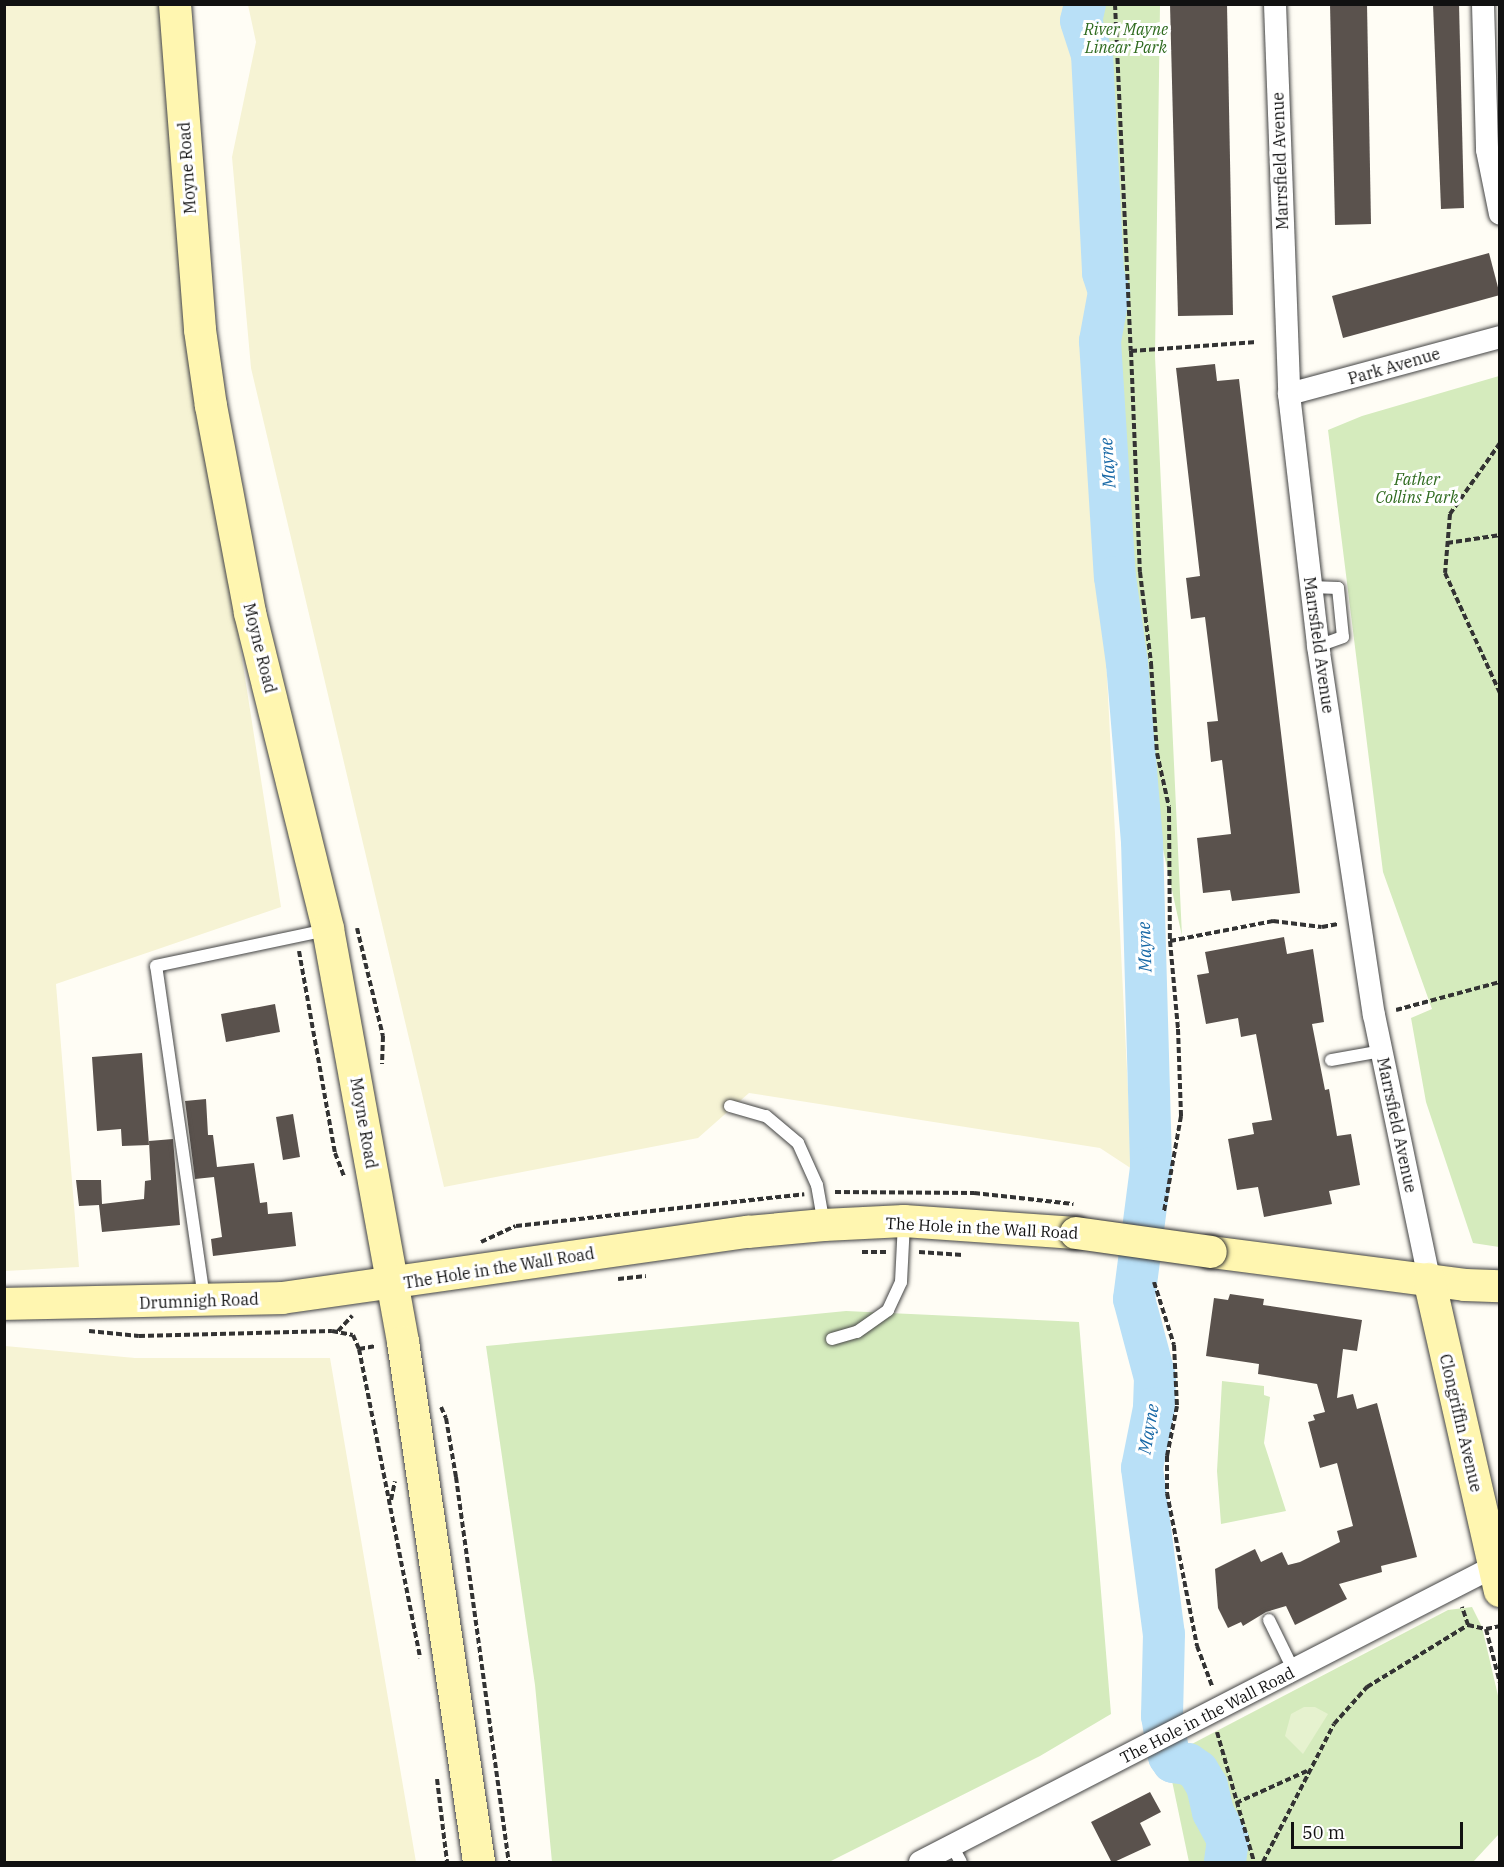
<!DOCTYPE html>
<style>
body{margin:0}
#map{position:relative;width:1504px;height:1867px;overflow:hidden;background:#fffdf5;font-family:"IBM Plex Serif",serif}
div>[style]{position:absolute}
.farmland>*{inset:0;background:#f6f3d4}
.green>*{inset:0;background:#d5ebbd}
.pitch>*{inset:0;background:#e6f2cf}
.river>*{height:42px;margin:-21px;padding:0 21px;transform-origin:21px;border-radius:21px;background:#b9e0f7}
.building>*{inset:0;background:#5a524d}
.path>*{height:4px;margin-top:-2px;transform-origin:0;background:repeating-linear-gradient(90deg,#333 0 6px,transparent 0 9px)}
.roads{filter:drop-shadow(0 0 2px #444) drop-shadow(0 0 2px #444)}
.lane>*{height:12px;margin:-6px;padding:0 6px;transform-origin:6px;border-radius:6px;background:#fff}
.street>*{height:22px;margin:-11px;padding:0 11px;transform-origin:11px;border-radius:11px;background:#fff}
.secondary>*{height:32px;margin:-16px;padding:0 16px;transform-origin:16px;border-radius:16px;background:#fff6b0}
.bridges{filter:drop-shadow(0 0 2px #333) drop-shadow(0 0 2px #333)}
.secondary-bridge>*{height:32px;margin:-16px;padding:0 16px;transform-origin:16px;border-radius:16px;background:#fff6b0}
span{translate:-50% -50%;white-space:nowrap;text-align:center;line-height:1.15;-webkit-text-stroke:6px #fff;paint-order:stroke}
.park-label{font-size:16px;color:#2f6b1f;font-style:italic}
.street-label{font-size:16px;color:#111}
.water-label{font-size:18px;color:#1768a6;font-style:italic}
.frame{position:absolute;inset:0;border:6px solid #111;pointer-events:none}
.scale{position:absolute;left:1291px;top:1822px;width:172px;height:27px;box-sizing:border-box;border:3px solid #111;border-top:0;padding-left:8px;font-size:18px;line-height:21px;white-space:nowrap;color:#111;-webkit-text-stroke:4px #fff;paint-order:stroke}
</style>
<div id="map">
<div class="farmland">
<i style="clip-path:polygon(5px 5px,164px 5px,192px 340px,281px 907px,56px 984px,79px 1267px,5px 1271px)"></i>
<i style="clip-path:polygon(248px 5px,1073px 5px,1132px 1169px,1100px 1148px,749px 1093px,698px 1138px,444px 1187px,251px 368px,232px 157px,256px 42px)"></i>
<i style="clip-path:polygon(5px 1346px,135px 1358px,330px 1358px,416px 1862px,5px 1862px)"></i>
</div>
<div class="green">
<i style="clip-path:polygon(1090px 5px,1160px 5px,1155px 356px,1182px 936px,1157px 822px,1106px 385px)"></i>
<i style="clip-path:polygon(1499px 376px,1500px 376px,1499px 1247px,1473px 1243px,1426px 1102px,1411px 1018px,1432px 1009px,1383px 872px,1328px 430px,1362px 416px)"></i>
<i style="clip-path:polygon(846px 1311px,1079px 1322px,1111px 1714px,1040px 1756px,829px 1862px,552px 1862px,535px 1685px,486px 1346px)"></i>
<i style="clip-path:polygon(1222px 1381px,1264px 1386px,1264px 1395px,1270px 1397px,1264px 1443px,1286px 1511px,1221px 1524px,1217px 1471px)"></i>
<i style="clip-path:polygon(1472px 1607px,1482px 1627px,1499px 1700px,1499px 1834px,1473px 1862px,1189px 1862px,1167px 1757px,1448px 1610px)"></i>
</div>
<div class="pitch">
<i style="clip-path:polygon(1304px 1707px,1315px 1707px,1328px 1714px,1303px 1754px,1285px 1736px,1291px 1714px)"></i>
</div>
<div class="river">
<i style="left:1085px;top:4px;width:17px;rotate:103deg"></i>
<i style="left:1081px;top:21px;width:35px;rotate:72deg"></i>
<i style="left:1092px;top:54px;width:219px;rotate:87.1deg"></i>
<i style="left:1103px;top:273px;width:20px;rotate:72deg"></i>
<i style="left:1109px;top:292px;width:50px;rotate:100.4deg"></i>
<i style="left:1100px;top:341px;width:236px;rotate:86.4deg"></i>
<i style="left:1115px;top:577px;width:87px;rotate:82.1deg"></i>
<i style="left:1127px;top:663px;width:179px;rotate:85.2deg"></i>
<i style="left:1142px;top:841px;width:327px;rotate:88.4deg"></i>
<i style="left:1151px;top:1168px;width:132px;rotate:97.4deg"></i>
<i style="left:1134px;top:1299px;width:82px;rotate:75.1deg"></i>
<i style="left:1155px;top:1378px;width:30px;rotate:92deg"></i>
<i style="left:1154px;top:1408px;width:61px;rotate:101.3deg"></i>
<i style="left:1142px;top:1468px;width:167px;rotate:82.5deg"></i>
<i style="left:1164px;top:1634px;width:82px;rotate:91.4deg"></i>
<i style="left:1162px;top:1716px;width:41px;rotate:80.1deg"></i>
<i style="left:1169px;top:1756px;width:7px;rotate:56deg"></i>
<i style="left:1173px;top:1762px;width:15px;rotate:8deg"></i>
<i style="left:1188px;top:1764px;width:12px;rotate:35deg"></i>
<i style="left:1198px;top:1771px;width:17px;rotate:59deg"></i>
<i style="left:1207px;top:1786px;width:27px;rotate:77deg"></i>
<i style="left:1213px;top:1812px;width:32px;rotate:62deg"></i>
<i style="left:1228px;top:1840px;width:22px;rotate:98deg"></i>
</div>
<div class="building">
<i style="clip-path:polygon(1170px 4px,1227px 4px,1233px 315px,1178px 316px)"></i>
<i style="clip-path:polygon(1330px 4px,1367px 4px,1371px 224px,1335px 225px)"></i>
<i style="clip-path:polygon(1433px 4px,1459px 4px,1464px 208px,1441px 209px)"></i>
<i style="clip-path:polygon(1489px 253px,1500px 295px,1343px 338px,1332px 296px)"></i>
<i style="clip-path:polygon(1215px 364px,1217px 381px,1239px 379px,1300px 893px,1232px 901px,1230px 890px,1203px 893px,1197px 838px,1231px 834px,1222px 760px,1211px 762px,1207px 722px,1218px 721px,1205px 617px,1191px 619px,1186px 578px,1200px 576px,1176px 368px)"></i>
<i style="clip-path:polygon(1284px 937px,1287px 954px,1313px 949px,1324px 1022px,1312px 1024px,1325px 1090px,1329px 1089px,1337px 1136px,1351px 1134px,1360px 1185px,1329px 1191px,1332px 1204px,1264px 1217px,1258px 1187px,1237px 1190px,1228px 1139px,1254px 1134px,1252px 1123px,1272px 1120px,1256px 1034px,1241px 1037px,1238px 1018px,1206px 1024px,1197px 975px,1209px 973px,1205px 952px)"></i>
<i style="clip-path:polygon(275px 1004px,280px 1032px,226px 1042px,221px 1014px)"></i>
<i style="clip-path:polygon(142px 1053px,149px 1145px,122px 1146px,121px 1129px,97px 1131px,92px 1057px)"></i>
<i style="clip-path:polygon(206px 1099px,208px 1135px,213px 1135px,217px 1167px,254px 1163px,260px 1203px,267px 1202px,268px 1214px,292px 1212px,296px 1246px,213px 1256px,211px 1239px,222px 1237px,214px 1177px,195px 1179px,185px 1101px)"></i>
<i style="clip-path:polygon(293px 1114px,300px 1157px,283px 1160px,276px 1117px)"></i>
<i style="clip-path:polygon(173px 1139px,180px 1225px,102px 1232px,99px 1205px,79px 1206px,76px 1180px,101px 1180px,102px 1204px,144px 1199px,145px 1181px,151px 1180px,149px 1141px)"></i>
<i style="clip-path:polygon(1230px 1294px,1264px 1299px,1263px 1305px,1362px 1320px,1357px 1351px,1343px 1349px,1337px 1398px,1353px 1394px,1357px 1409px,1377px 1403px,1417px 1557px,1381px 1566px,1382px 1572px,1339px 1584px,1347px 1599px,1295px 1625px,1286px 1606px,1266px 1612px,1243px 1626px,1241px 1622px,1228px 1628px,1218px 1608px,1215px 1569px,1255px 1549px,1261px 1562px,1282px 1552px,1288px 1565px,1300px 1562px,1340px 1542px,1337px 1531px,1353px 1526px,1337px 1463px,1320px 1468px,1308px 1422px,1315px 1420px,1313px 1415px,1325px 1412px,1317px 1384px,1258px 1374px,1259px 1364px,1206px 1356px,1214px 1298px,1228px 1300px)"></i>
<i style="clip-path:polygon(1150px 1792px,1161px 1812px,1140px 1823px,1151px 1845px,1112px 1863px,1091px 1822px)"></i>
</div>
<div class="path">
<i style="left:1115px;top:4px;width:347px;rotate:87.4deg"></i>
<i style="left:1131px;top:351px;width:126px;rotate:-4.1deg"></i>
<i style="left:1131px;top:351px;width:221px;rotate:87.7deg"></i>
<i style="left:1140px;top:572px;width:92px;rotate:83.1deg"></i>
<i style="left:1151px;top:663px;width:90px;rotate:86.2deg"></i>
<i style="left:1157px;top:753px;width:55px;rotate:77.5deg"></i>
<i style="left:1169px;top:807px;width:134px;rotate:89.6deg"></i>
<i style="left:1170px;top:941px;width:88px;rotate:84.8deg"></i>
<i style="left:1178px;top:1029px;width:87px;rotate:88deg"></i>
<i style="left:1181px;top:1116px;width:97px;rotate:100.1deg"></i>
<i style="left:1500px;top:443px;width:87px;rotate:125.2deg"></i>
<i style="left:1450px;top:514px;width:59px;rotate:94.8deg"></i>
<i style="left:1445px;top:573px;width:132px;rotate:65.4deg"></i>
<i style="left:1447px;top:543px;width:54px;rotate:-8.6deg"></i>
<i style="left:357px;top:928px;width:111px;rotate:76.5deg"></i>
<i style="left:383px;top:1036px;width:28px;rotate:92deg"></i>
<i style="left:1170px;top:941px;width:105px;rotate:-11deg"></i>
<i style="left:1273px;top:921px;width:49px;rotate:7deg"></i>
<i style="left:1322px;top:927px;width:16px;rotate:-11deg"></i>
<i style="left:299px;top:951px;width:205px;rotate:79.9deg"></i>
<i style="left:335px;top:1153px;width:25px;rotate:69deg"></i>
<i style="left:1396px;top:1010px;width:108px;rotate:-15.1deg"></i>
<i style="left:835px;top:1192px;width:139px;rotate:0.4deg"></i>
<i style="left:974px;top:1193px;width:100px;rotate:6.3deg"></i>
<i style="left:481px;top:1242px;width:38px;rotate:-25deg"></i>
<i style="left:516px;top:1226px;width:290px;rotate:-6.3deg"></i>
<i style="left:862px;top:1252px;width:26px"></i>
<i style="left:919px;top:1252px;width:44px;rotate:3.9deg"></i>
<i style="left:618px;top:1279px;width:28px;rotate:-6deg"></i>
<i style="left:1154px;top:1282px;width:66px;rotate:72.4deg"></i>
<i style="left:1174px;top:1345px;width:61px;rotate:87.2deg"></i>
<i style="left:1177px;top:1406px;width:51px;rotate:101.3deg"></i>
<i style="left:1167px;top:1456px;width:37px;rotate:90deg"></i>
<i style="left:1167px;top:1493px;width:156px;rotate:78.9deg"></i>
<i style="left:1197px;top:1646px;width:43px;rotate:69.4deg"></i>
<i style="left:89px;top:1331px;width:50px;rotate:5.7deg"></i>
<i style="left:139px;top:1336px;width:193px;rotate:-1.5deg"></i>
<i style="left:332px;top:1331px;width:21px;rotate:11deg"></i>
<i style="left:353px;top:1335px;width:15px;rotate:67deg"></i>
<i style="left:359px;top:1349px;width:315px;rotate:78.8deg"></i>
<i style="left:338px;top:1331px;width:21px;rotate:-47deg"></i>
<i style="left:359px;top:1349px;width:17px;rotate:-10deg"></i>
<i style="left:441px;top:1407px;width:12px;rotate:66deg"></i>
<i style="left:446px;top:1418px;width:60px;rotate:80.4deg"></i>
<i style="left:456px;top:1477px;width:389px;rotate:82.2deg"></i>
<i style="left:391px;top:1500px;width:19px;rotate:-78deg"></i>
<i style="left:1468px;top:1625px;width:18px;rotate:13deg"></i>
<i style="left:1486px;top:1629px;width:14px;rotate:-12deg"></i>
<i style="left:1486px;top:1629px;width:56px;rotate:75.5deg"></i>
<i style="left:1217px;top:1732px;width:135px;rotate:74.1deg"></i>
<i style="left:437px;top:1779px;width:84px;rotate:83.1deg"></i>
<i style="left:1236px;top:1803px;width:78px;rotate:-24.3deg"></i>
<i style="left:1263px;top:1862px;width:155px;rotate:-62.8deg"></i>
<i style="left:1334px;top:1724px;width:50px;rotate:-48.3deg"></i>
<i style="left:1367px;top:1687px;width:119px;rotate:-31.5deg"></i>
<i style="left:1468px;top:1625px;width:19px;rotate:-108deg"></i>
</div>
<div class="roads">
<div class="lane">
<i style="left:1311px;top:587px;width:27px;rotate:2deg"></i>
<i style="left:1338px;top:588px;width:49px;rotate:84.2deg"></i>
<i style="left:1343px;top:637px;width:27px;rotate:160deg"></i>
<i style="left:1331px;top:1060px;width:52px;rotate:-10deg"></i>
<i style="left:730px;top:1106px;width:37px;rotate:16deg"></i>
<i style="left:766px;top:1116px;width:42px;rotate:40.2deg"></i>
<i style="left:798px;top:1143px;width:46px;rotate:65.7deg"></i>
<i style="left:817px;top:1185px;width:40px;rotate:80deg"></i>
<i style="left:204px;top:1298px;width:335px;rotate:-98.2deg"></i>
<i style="left:156px;top:966px;width:175px;rotate:-11.9deg"></i>
<i style="left:832px;top:1339px;width:26px;rotate:-16deg"></i>
<i style="left:857px;top:1332px;width:38px;rotate:-35deg"></i>
<i style="left:888px;top:1310px;width:31px;rotate:-65deg"></i>
<i style="left:901px;top:1282px;width:60px;rotate:-87.1deg"></i>
<i style="left:1269px;top:1620px;width:57px;rotate:63.9deg"></i>
<i style="left:952px;top:1846px;width:18px;rotate:61deg"></i>
</div>
<div class="street">
<i style="left:1275px;top:4px;width:390px;rotate:87.9deg"></i>
<i style="left:1289px;top:394px;width:254px;rotate:83.4deg"></i>
<i style="left:1318px;top:646px;width:373px;rotate:81.4deg"></i>
<i style="left:1374px;top:1015px;width:270px;rotate:78.2deg"></i>
<i style="left:1483px;top:4px;width:146px;rotate:88.4deg"></i>
<i style="left:1487px;top:150px;width:65px;rotate:78.5deg"></i>
<i style="left:1289px;top:394px;width:219px;rotate:-15.1deg"></i>
<i style="left:920px;top:1862px;width:644px;rotate:-27.24deg"></i>
</div>
<div class="secondary">
<i style="left:175px;top:4px;width:327px;rotate:85.6deg"></i>
<i style="left:200px;top:330px;width:77px;rotate:81.8deg"></i>
<i style="left:211px;top:406px;width:211px;rotate:79.3deg"></i>
<i style="left:250px;top:613px;width:325px;rotate:76.1deg"></i>
<i style="left:328px;top:929px;width:420px;rotate:79.7deg"></i>
<i style="left:403px;top:1342px;width:526px;rotate:81.68deg"></i>
<i style="left:1211px;top:1252px;width:256px;rotate:7.4deg"></i>
<i style="left:1465px;top:1285px;width:35px;rotate:2deg"></i>
<i style="left:1429px;top:1279px;width:320px;rotate:77.2deg"></i>
<i style="left:4px;top:1304px;width:278px;rotate:-1.2deg"></i>
<i style="left:282px;top:1298px;width:471px;rotate:-8.1deg"></i>
<i style="left:748px;top:1232px;width:76px;rotate:-5.3deg"></i>
<i style="left:824px;top:1225px;width:80px;rotate:-2.9deg"></i>
<i style="left:904px;top:1221px;width:172px;rotate:4deg"></i>
</div>
</div>
<div class="bridges">
<div class="secondary-bridge">
<i style="left:1076px;top:1233px;width:136px;rotate:8deg"></i>
</div>
</div>
<div class="park-label">
<span style="left:1126px;top:38px">River Mayne<br>Linear Park</span>
<span style="left:1417px;top:488px">Father<br>Collins Park</span>
</div>
<div class="street-label">
<span style="left:1280px;top:161px;rotate:-92deg">Marrsfield Avenue</span>
<span style="left:187px;top:168px;rotate:-94deg">Moyne Road</span>
<span style="left:1394px;top:366px;rotate:-16deg">Park Avenue</span>
<span style="left:1319px;top:645px;rotate:82deg">Marrsfield Avenue</span>
<span style="left:260px;top:648px;rotate:76deg">Moyne Road</span>
<span style="left:364px;top:1123px;rotate:80deg">Moyne Road</span>
<span style="left:1397px;top:1125px;rotate:78deg">Marrsfield Avenue</span>
<span style="left:982px;top:1228px;rotate:3deg">The Hole in the Wall Road</span>
<span style="left:499px;top:1268px;rotate:-9deg">The Hole in the Wall Road</span>
<span style="left:199px;top:1301px;rotate:-2deg">Drumnigh Road</span>
<span style="left:1461px;top:1423px;rotate:77deg">Clongriffin Avenue</span>
<span style="left:1207px;top:1715px;rotate:-27deg">The Hole in the Wall Road</span>
</div>
<div class="water-label">
<span style="left:1108px;top:463px;rotate:-94deg">Mayne</span>
<span style="left:1145px;top:947px;rotate:-92deg">Mayne</span>
<span style="left:1149px;top:1429px;rotate:-80deg">Mayne</span>
</div>
<div class="frame"></div>
<div class="scale">50 m</div>
</div>
